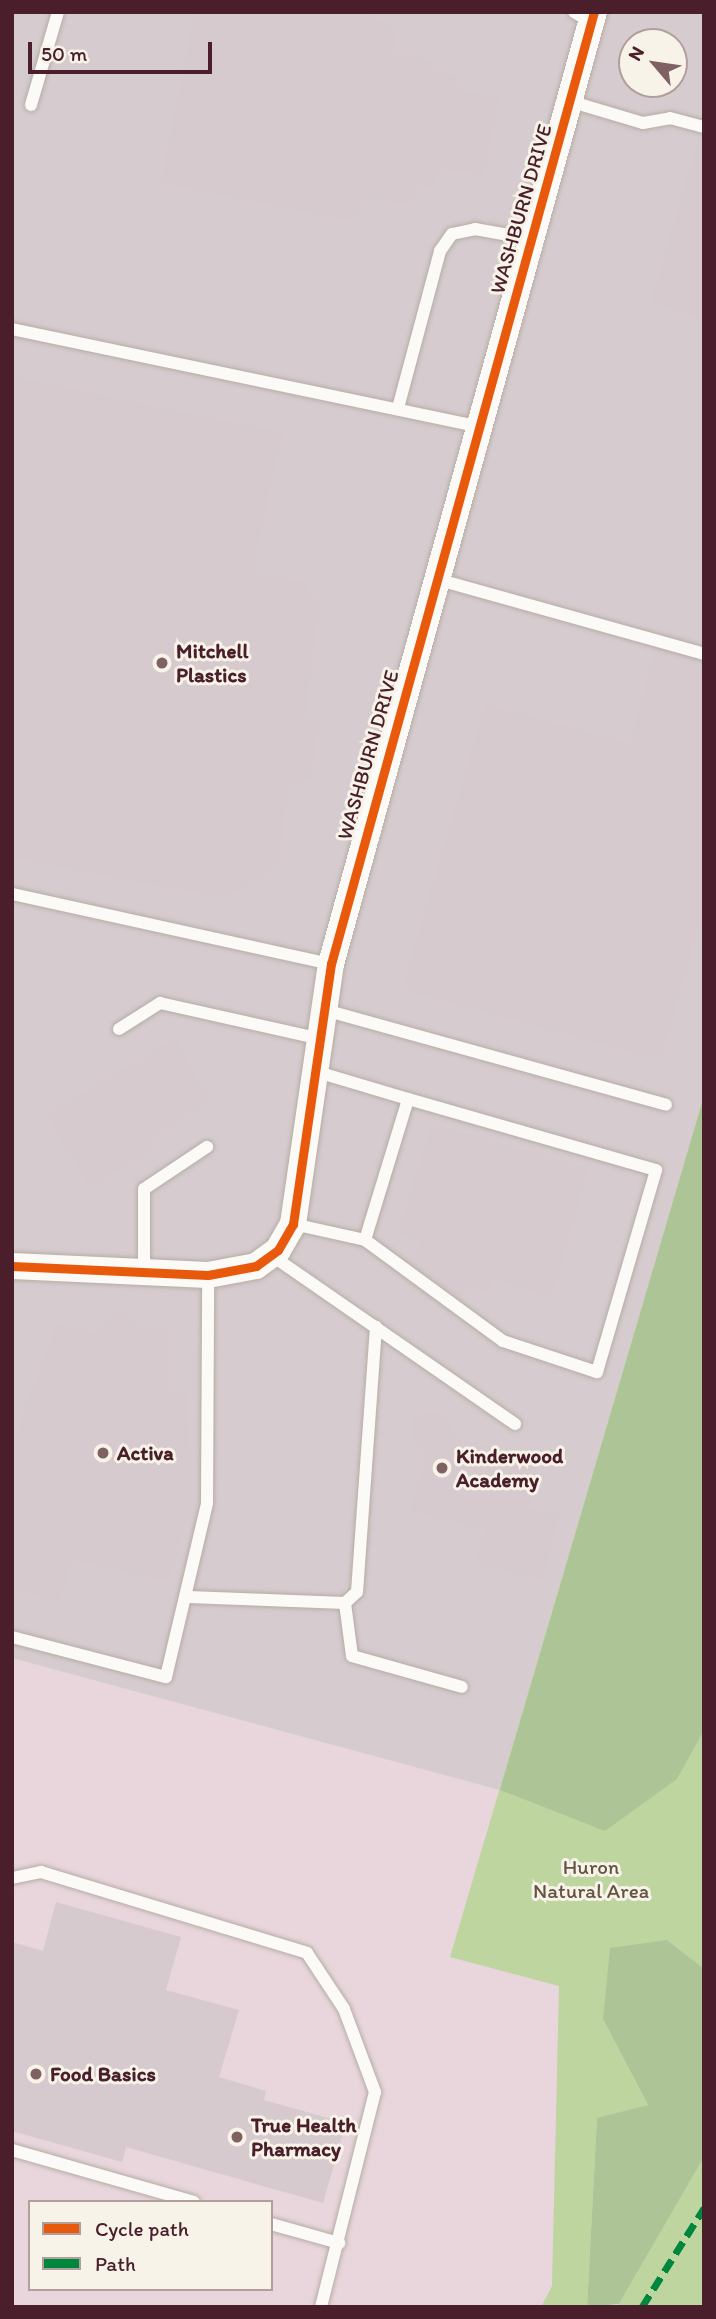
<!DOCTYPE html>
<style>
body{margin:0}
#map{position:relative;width:716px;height:2319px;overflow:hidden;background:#e4dcca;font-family:Itim,sans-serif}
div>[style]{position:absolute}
.built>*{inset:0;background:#e8d6dc}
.industrial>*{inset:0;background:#d6ccd0}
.green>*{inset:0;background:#bfd5a0}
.forest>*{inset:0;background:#adc596}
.building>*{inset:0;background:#d7cace}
.roads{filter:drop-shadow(0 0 2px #b6ada2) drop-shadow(0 0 2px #b6ada2)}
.lane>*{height:12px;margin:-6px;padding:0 6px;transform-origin:6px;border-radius:6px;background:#fbfaf7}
.street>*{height:26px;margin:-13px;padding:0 13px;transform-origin:13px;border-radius:13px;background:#fbfaf7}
.quiet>*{height:7px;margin-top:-3.5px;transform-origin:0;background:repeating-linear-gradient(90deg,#00873e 0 14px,transparent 0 21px)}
.cycleway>*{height:9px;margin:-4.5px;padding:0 4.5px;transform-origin:4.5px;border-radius:4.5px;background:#e8590c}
.dots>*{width:19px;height:19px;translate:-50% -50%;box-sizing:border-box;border:4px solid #f7f3e8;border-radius:50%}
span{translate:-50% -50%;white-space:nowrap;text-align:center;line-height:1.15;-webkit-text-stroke:6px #f7f3e8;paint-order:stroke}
.street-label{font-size:21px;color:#4a1f2b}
.poi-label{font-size:21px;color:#4a1f2b;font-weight:700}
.left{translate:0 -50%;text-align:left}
.park-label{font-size:21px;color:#645444}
.frame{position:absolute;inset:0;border:14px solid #4a1f2b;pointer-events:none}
.legend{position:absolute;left:28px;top:2200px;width:245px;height:91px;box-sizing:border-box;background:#f7f3e8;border:2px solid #b29e9c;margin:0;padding:9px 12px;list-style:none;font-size:21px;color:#4a1f2b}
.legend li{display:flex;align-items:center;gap:14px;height:35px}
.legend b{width:35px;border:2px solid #b29e9c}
.north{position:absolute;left:618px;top:28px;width:70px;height:70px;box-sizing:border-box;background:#f7f3e8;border:2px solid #b29e9c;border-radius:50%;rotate:299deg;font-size:19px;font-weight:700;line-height:28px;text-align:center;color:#4a1f2b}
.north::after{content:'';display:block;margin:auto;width:24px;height:32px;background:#806163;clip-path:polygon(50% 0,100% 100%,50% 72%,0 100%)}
.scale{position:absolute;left:28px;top:42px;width:184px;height:32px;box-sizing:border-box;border:4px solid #4a1f2b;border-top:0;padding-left:9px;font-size:21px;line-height:24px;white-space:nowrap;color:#4a1f2b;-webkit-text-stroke:5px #f7f3e8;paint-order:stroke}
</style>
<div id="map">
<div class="built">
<i style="clip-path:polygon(evenodd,12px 1658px,500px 1790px,511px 1855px,619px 1887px,552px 2286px,541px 2307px,12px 2307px,12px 1658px,30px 2202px,271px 2202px,271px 2289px,30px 2289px,30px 2202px)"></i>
</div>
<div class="industrial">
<i style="clip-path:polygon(evenodd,12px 12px,704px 12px,704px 1096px,500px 1790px,12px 1658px,12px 12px,632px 42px,674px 42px,674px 84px,632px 84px,632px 42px)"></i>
</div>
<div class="green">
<i style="clip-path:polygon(704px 1096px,704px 2025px,603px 2019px,648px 2105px,597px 2119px,587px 2307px,541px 2307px,552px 2286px,559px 1986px,450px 1957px)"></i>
<i style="clip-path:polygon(704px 2157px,704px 2307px,616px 2307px,619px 2304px)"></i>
</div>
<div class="forest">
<i style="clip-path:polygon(704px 1096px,704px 1730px,677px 1779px,605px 1831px,500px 1790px)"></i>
<i style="clip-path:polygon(667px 1940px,704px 1969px,704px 2157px,619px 2304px,587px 2307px,597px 2118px,648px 2105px,603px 2019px,610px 1948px)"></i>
</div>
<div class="building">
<i style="clip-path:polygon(194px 12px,367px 12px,397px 29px,393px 52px,434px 61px,433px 71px,459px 76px,456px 89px,500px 97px,484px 177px,440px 168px,435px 189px,418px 186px,414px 207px,363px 197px,358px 223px,160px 183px)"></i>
<i style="clip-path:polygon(698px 138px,704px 138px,704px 319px,650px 304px)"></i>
<i style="clip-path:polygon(12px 376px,283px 432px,253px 573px,303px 581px,320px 607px,305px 719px,320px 720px,312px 778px,290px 785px,278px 867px,224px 899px,12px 858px)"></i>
<i style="clip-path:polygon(655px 649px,704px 663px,704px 909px,661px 1061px,401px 990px,485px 703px,629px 743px)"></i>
<i style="clip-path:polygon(175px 1038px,211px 1099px,151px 1143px,155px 1149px,90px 1188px,46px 1114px)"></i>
<i style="clip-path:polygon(431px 1123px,589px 1168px,552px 1298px,495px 1280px,485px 1294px,472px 1286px,461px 1298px,413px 1264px,419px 1240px,397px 1236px)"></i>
<i style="clip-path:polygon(117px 1313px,127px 1313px,141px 1330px,168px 1328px,170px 1389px,188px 1390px,193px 1503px,169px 1582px,72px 1561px,60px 1603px,12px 1590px,12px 1448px,21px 1417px,56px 1324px,94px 1331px)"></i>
<i style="clip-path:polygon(431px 1410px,445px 1413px,454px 1437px,541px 1459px,529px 1507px,560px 1515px,544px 1581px,475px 1564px,484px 1531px,409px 1511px,425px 1457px,410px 1434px,415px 1416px)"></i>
<i style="clip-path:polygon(56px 1902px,181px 1937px,166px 1990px,239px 2010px,219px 2077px,266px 2091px,264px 2100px,346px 2123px,323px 2203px,126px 2147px,122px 2162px,12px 2131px,12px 1942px,43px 1951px)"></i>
</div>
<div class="roads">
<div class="lane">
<i style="left:574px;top:12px;width:20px;rotate:30deg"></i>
<i style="left:569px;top:101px;width:77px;rotate:16.6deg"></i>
<i style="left:643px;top:123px;width:27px;rotate:-10deg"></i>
<i style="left:670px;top:118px;width:35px;rotate:15deg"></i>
<i style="left:31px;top:105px;width:97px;rotate:-73.8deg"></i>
<i style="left:12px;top:329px;width:476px;rotate:11.8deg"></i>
<i style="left:398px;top:408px;width:163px;rotate:-75deg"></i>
<i style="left:440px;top:251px;width:21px;rotate:-55deg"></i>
<i style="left:452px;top:234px;width:24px;rotate:-12deg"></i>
<i style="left:475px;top:229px;width:57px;rotate:10.1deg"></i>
<i style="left:436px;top:579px;width:278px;rotate:15.6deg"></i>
<i style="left:12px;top:894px;width:327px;rotate:12.4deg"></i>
<i style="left:321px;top:1009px;width:358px;rotate:15.5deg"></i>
<i style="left:119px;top:1029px;width:49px;rotate:-32.4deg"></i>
<i style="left:160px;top:1003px;width:161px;rotate:12.6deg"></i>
<i style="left:293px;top:1224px;width:74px;rotate:12.5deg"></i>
<i style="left:365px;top:1240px;width:147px;rotate:-73deg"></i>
<i style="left:408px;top:1099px;width:98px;rotate:-163.4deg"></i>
<i style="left:365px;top:1240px;width:171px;rotate:36.2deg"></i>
<i style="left:503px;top:1341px;width:99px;rotate:18.3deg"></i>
<i style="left:597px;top:1372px;width:210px;rotate:-73.7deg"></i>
<i style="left:656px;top:1170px;width:258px;rotate:-164deg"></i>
<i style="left:271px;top:1255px;width:297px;rotate:34.7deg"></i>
<i style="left:144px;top:1274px;width:85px;rotate:-90deg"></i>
<i style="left:144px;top:1189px;width:76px;rotate:-33.7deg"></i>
<i style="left:189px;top:1597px;width:156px;rotate:2.2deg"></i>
<i style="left:345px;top:1603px;width:16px;rotate:-43deg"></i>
<i style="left:357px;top:1592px;width:266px;rotate:-85.9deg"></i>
<i style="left:345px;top:1603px;width:53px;rotate:82.5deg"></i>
<i style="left:352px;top:1656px;width:114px;rotate:15.7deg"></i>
<i style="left:12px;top:1637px;width:159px;rotate:14.6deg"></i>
<i style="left:166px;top:1677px;width:179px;rotate:-76.7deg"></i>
<i style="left:207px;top:1503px;width:228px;rotate:-89.7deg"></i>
<i style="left:12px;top:1878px;width:30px;rotate:-12deg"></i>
<i style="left:41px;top:1872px;width:278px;rotate:16.9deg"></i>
<i style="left:307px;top:1953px;width:67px;rotate:56.5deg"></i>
<i style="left:344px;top:2009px;width:89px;rotate:69.5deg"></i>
<i style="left:375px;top:2092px;width:222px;rotate:104.1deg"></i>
<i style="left:12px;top:2150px;width:189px;rotate:15.9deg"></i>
<i style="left:271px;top:2224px;width:71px;rotate:15.6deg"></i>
</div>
<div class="street">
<i style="left:12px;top:1266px;width:196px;rotate:2.6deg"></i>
<i style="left:208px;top:1275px;width:49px;rotate:-10.6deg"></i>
<i style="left:256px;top:1266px;width:27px;rotate:-36deg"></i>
<i style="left:278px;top:1250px;width:30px;rotate:-60deg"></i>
<i style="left:293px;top:1224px;width:263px;rotate:-81.7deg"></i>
<i style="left:331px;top:964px;width:988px;rotate:-74.56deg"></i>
</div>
</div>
<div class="quiet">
<i style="left:642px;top:2307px;width:117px;rotate:-57.9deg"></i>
</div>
<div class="cycleway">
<i style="left:12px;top:1266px;width:196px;rotate:2.6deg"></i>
<i style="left:208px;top:1275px;width:49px;rotate:-10.6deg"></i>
<i style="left:256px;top:1266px;width:27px;rotate:-36deg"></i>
<i style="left:278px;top:1250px;width:30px;rotate:-60deg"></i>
<i style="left:293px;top:1224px;width:263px;rotate:-81.7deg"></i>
<i style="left:331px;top:964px;width:988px;rotate:-74.56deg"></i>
</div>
<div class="dots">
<i style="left:162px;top:663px;background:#806163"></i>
<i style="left:103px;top:1453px;background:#806163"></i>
<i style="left:442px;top:1468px;background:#806163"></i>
<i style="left:36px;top:2074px;background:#806163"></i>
<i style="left:237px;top:2137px;background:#806163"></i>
</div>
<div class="street-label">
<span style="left:521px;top:209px;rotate:-74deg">WASHBURN DRIVE</span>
<span style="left:368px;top:755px;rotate:-74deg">WASHBURN DRIVE</span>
</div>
<div class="poi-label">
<span class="left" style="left:176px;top:663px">Mitchell<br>Plastics</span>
<span class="left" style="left:117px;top:1453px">Activa</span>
<span class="left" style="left:456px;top:1468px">Kinderwood<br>Academy</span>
<span class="left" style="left:50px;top:2074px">Food Basics</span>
<span class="left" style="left:251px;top:2137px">True Health<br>Pharmacy</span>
</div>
<div class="park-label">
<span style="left:591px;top:1879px">Huron<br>Natural Area</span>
</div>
<div class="frame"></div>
<ul class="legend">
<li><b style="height:9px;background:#e8590c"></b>Cycle path</li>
<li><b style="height:9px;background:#00873e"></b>Path</li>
</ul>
<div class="north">N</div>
<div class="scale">50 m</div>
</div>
